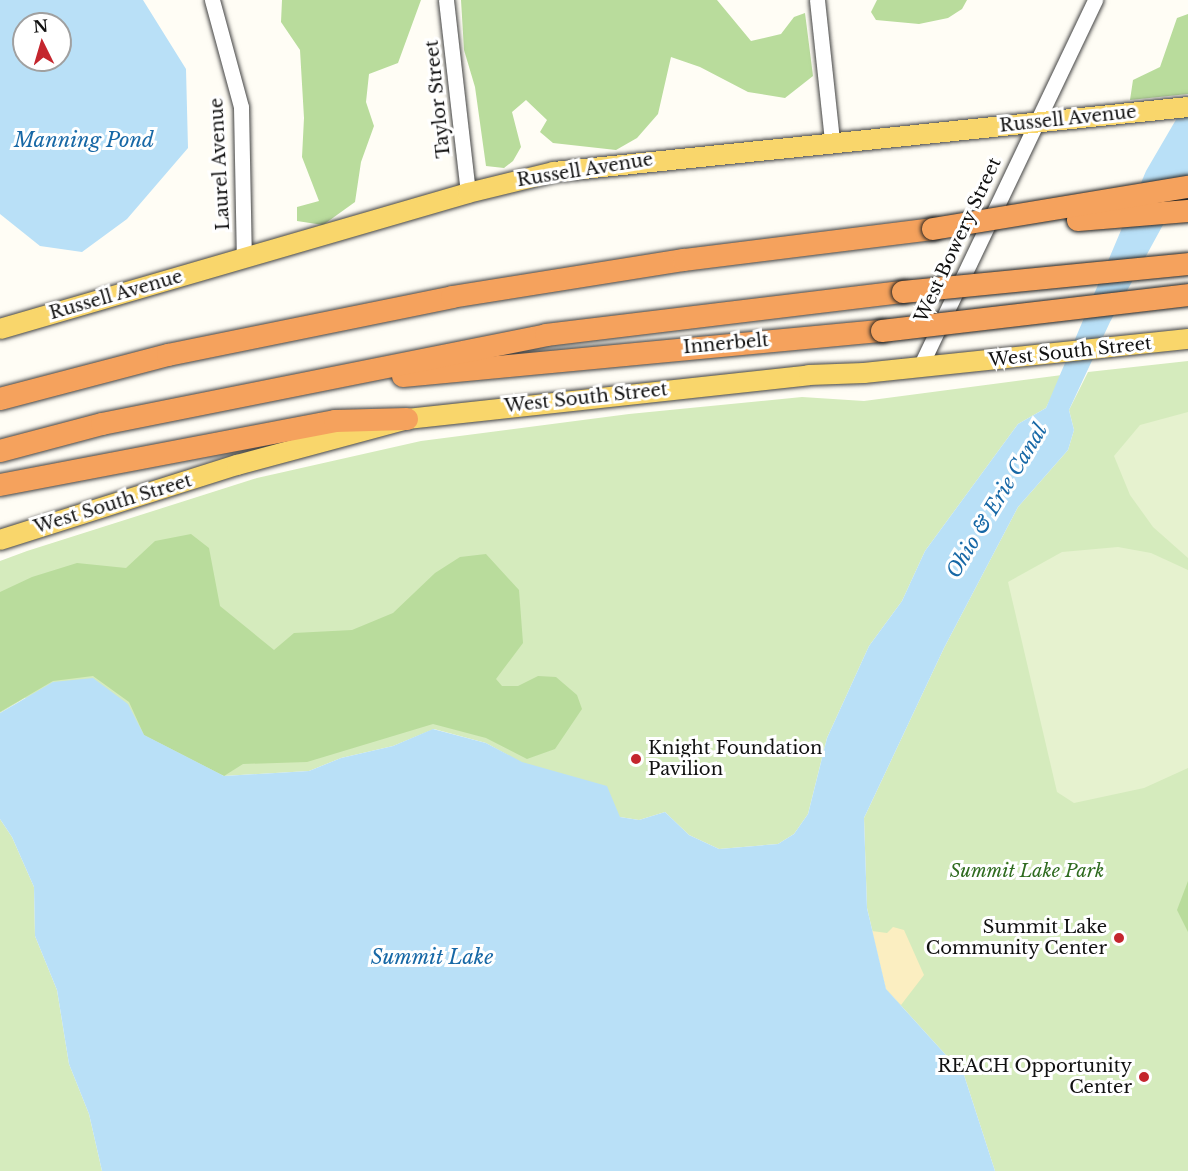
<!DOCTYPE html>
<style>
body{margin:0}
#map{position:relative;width:1188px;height:1171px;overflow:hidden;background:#fffdf5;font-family:"Libre Baskerville",serif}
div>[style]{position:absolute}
.green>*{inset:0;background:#d5ebbd}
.forest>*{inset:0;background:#b9dc9c}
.sand>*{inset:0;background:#fbeec1}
.pitch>*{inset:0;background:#e6f2cf}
.water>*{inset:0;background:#b9e0f7}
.roads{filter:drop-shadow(0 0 2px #444) drop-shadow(0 0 2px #444)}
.minor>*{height:15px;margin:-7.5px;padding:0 7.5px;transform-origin:7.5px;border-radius:7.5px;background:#fff}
.major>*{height:20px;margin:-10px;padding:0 10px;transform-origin:10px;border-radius:10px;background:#f9d66b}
.highway>*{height:22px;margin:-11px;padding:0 11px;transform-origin:11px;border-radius:11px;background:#f5a25d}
.bridges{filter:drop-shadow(0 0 2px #222) drop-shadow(0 0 2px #222)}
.highway-bridge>*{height:22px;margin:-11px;padding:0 11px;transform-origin:11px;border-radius:11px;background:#f5a25d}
.dots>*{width:16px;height:16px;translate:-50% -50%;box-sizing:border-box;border:3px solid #fff;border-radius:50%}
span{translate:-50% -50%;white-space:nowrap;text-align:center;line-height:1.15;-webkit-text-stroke:6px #fff;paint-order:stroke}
.street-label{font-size:18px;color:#111}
.poi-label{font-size:18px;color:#111}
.left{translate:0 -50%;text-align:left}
.right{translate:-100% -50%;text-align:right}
.park-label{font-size:18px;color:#2f6b1f;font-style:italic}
.water-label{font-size:20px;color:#1768a6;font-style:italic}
.north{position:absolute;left:12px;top:12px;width:60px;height:60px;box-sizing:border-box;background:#fff;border:2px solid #a0a0a0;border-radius:50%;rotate:355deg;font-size:16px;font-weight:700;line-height:24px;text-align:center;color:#111}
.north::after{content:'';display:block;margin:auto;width:21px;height:27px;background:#c4262e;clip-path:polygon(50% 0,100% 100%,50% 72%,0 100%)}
</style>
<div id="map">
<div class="green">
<i style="clip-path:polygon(1188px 361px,1188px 1171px,995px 1171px,964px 1075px,886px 989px,867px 908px,864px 818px,944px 648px,1018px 507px,1068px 450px,1074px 430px,1069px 410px,1088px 372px)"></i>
<i style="clip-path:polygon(1062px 375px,1046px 408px,1018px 424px,925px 551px,902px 601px,869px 646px,827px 738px,808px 814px,794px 834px,778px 844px,719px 849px,689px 835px,665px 812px,639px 820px,620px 817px,486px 743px,434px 729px,393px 746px,341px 758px,309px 771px,224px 776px,25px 698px,0 713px,0 561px,27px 551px,257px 478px,421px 441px,629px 414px,802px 397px,864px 401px)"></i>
<i style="clip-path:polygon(0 819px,12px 837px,34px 887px,35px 936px,57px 990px,69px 1064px,89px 1114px,102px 1171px,0 1171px)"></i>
</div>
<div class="forest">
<i style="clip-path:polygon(282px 0,421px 0,398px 63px,369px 74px,366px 102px,374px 126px,361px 162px,355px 202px,323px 225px,297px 221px,297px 207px,319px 201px,302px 157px,304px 118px,300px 50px,281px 22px)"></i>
<i style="clip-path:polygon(461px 0,717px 0,751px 41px,781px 34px,794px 17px,805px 13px,813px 76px,785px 98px,748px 92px,700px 67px,671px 57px,658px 114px,637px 138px,616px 150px,553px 143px,540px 132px,547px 120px,526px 100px,512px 112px,521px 147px,513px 161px,504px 168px,486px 166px,475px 87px,464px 50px)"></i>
<i style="clip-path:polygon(877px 0,967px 0,962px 9px,948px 18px,919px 24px,876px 20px,871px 12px)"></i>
<i style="clip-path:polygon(1188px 14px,1188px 94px,1130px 100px,1133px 80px,1160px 67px,1177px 18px)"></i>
<i style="clip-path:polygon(191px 534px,209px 548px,220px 606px,274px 650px,294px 633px,352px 630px,393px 613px,435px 573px,460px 557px,486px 554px,519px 590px,523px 643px,496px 679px,502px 686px,518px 686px,538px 676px,556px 677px,577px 695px,582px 709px,555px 749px,527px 759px,486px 738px,433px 724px,307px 762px,243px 764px,224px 776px,144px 735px,129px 702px,93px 676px,53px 681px,0 712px,0 592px,32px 577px,77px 563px,126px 568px,155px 541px)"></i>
<i style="clip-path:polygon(1188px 881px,1188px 932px,1177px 910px)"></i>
</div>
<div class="sand">
<i style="clip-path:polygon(893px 927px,904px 930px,924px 975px,901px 1005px,886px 989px,872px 931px,887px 933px)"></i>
</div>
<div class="pitch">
<i style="clip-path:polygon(1188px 412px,1188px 558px,1153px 527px,1130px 495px,1114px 456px,1140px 425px)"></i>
<i style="clip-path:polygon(1118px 547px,1151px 553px,1188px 570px,1188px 768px,1144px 788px,1074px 803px,1057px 792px,1008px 582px,1062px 552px)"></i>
</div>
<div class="water">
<i style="clip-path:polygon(evenodd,0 0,143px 0,186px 69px,188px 148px,127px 219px,82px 252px,40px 246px,0 214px,0 0,24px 24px,60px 24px,60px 60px,24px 60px,24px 24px)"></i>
<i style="clip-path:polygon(1188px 99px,1188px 179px,1110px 322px,1069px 410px,1074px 430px,1068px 450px,1018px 507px,944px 648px,864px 818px,867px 908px,886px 989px,964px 1075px,995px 1171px,102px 1171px,89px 1114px,69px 1064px,57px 990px,35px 936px,34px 887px,12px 837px,0 819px,0 713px,53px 682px,93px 678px,128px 704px,144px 735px,224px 776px,309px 771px,341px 758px,393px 746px,433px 729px,486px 743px,522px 762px,607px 786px,620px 817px,639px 820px,665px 812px,689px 835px,719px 849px,778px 844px,794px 834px,808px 814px,827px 738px,869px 646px,902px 601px,925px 551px,1018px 424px,1046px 408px,1146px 171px)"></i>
</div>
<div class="roads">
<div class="minor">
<i style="left:212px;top:0;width:111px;rotate:74.8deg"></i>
<i style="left:241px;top:107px;width:151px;rotate:88.9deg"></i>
<i style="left:446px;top:0;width:194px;rotate:83.5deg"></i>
<i style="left:817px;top:0;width:142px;rotate:83.9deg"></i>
<i style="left:920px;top:367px;width:407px;rotate:-64.5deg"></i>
</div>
<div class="major">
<i style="left:0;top:329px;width:487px;rotate:-16.2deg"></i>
<i style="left:468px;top:193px;width:89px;rotate:-13.7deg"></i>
<i style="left:554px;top:172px;width:637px;rotate:-5.85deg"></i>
<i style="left:0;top:540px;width:249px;rotate:-17.6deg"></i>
<i style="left:237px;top:465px;width:176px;rotate:-15.1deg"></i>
<i style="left:407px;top:419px;width:404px;rotate:-6.2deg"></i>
<i style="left:809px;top:375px;width:55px;rotate:-2.1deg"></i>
<i style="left:864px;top:373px;width:326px;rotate:-6deg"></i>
</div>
<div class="highway">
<i style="left:403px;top:376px;width:481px;rotate:-5.4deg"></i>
<i style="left:0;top:399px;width:174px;rotate:-14.7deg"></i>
<i style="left:168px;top:355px;width:290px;rotate:-11.5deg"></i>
<i style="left:452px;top:297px;width:235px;rotate:-9.1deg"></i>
<i style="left:684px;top:260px;width:251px;rotate:-7.1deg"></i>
<i style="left:0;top:451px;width:106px;rotate:-14.8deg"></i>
<i style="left:102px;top:424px;width:453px;rotate:-11.3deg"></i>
<i style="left:546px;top:335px;width:360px;rotate:-6.9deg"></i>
<i style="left:0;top:485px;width:341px;rotate:-10.8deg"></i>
<i style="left:335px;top:421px;width:72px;rotate:-1.6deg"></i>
</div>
</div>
<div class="bridges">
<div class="highway-bridge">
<i style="left:1078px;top:220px;width:110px;rotate:-4.7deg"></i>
<i style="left:933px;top:229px;width:258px;rotate:-9.4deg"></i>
<i style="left:903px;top:292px;width:286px;rotate:-5.6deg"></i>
<i style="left:882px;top:331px;width:308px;rotate:-6.7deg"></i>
</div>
</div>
<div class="dots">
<i style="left:636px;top:759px;background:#c4262e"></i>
<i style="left:1119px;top:938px;background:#c4262e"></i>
<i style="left:1144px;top:1077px;background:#c4262e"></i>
</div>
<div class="street-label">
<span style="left:438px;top:99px;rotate:-96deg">Taylor Street</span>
<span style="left:1068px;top:119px;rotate:-6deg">Russell Avenue</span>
<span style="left:220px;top:164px;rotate:-93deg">Laurel Avenue</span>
<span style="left:585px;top:170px;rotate:-9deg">Russell Avenue</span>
<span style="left:958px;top:240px;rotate:-65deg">West Bowery Street</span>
<span style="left:116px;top:295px;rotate:-16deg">Russell Avenue</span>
<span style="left:726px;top:344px;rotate:-5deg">Innerbelt</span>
<span style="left:1070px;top:352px;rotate:-6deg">West South Street</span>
<span style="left:586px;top:398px;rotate:-6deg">West South Street</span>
<span style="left:113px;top:504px;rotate:-17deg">West South Street</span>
</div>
<div class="poi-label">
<span class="left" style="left:648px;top:759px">Knight Foundation<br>Pavilion</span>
<span class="right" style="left:1107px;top:938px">Summit Lake<br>Community Center</span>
<span class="right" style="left:1132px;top:1077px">REACH Opportunity<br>Center</span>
</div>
<div class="park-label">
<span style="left:1027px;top:871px">Summit Lake Park</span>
</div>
<div class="water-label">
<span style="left:84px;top:140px">Manning Pond</span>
<span style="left:997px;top:501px;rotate:-59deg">Ohio &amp; Erie Canal</span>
<span style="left:432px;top:957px">Summit Lake</span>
</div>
<div class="north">N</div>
</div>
